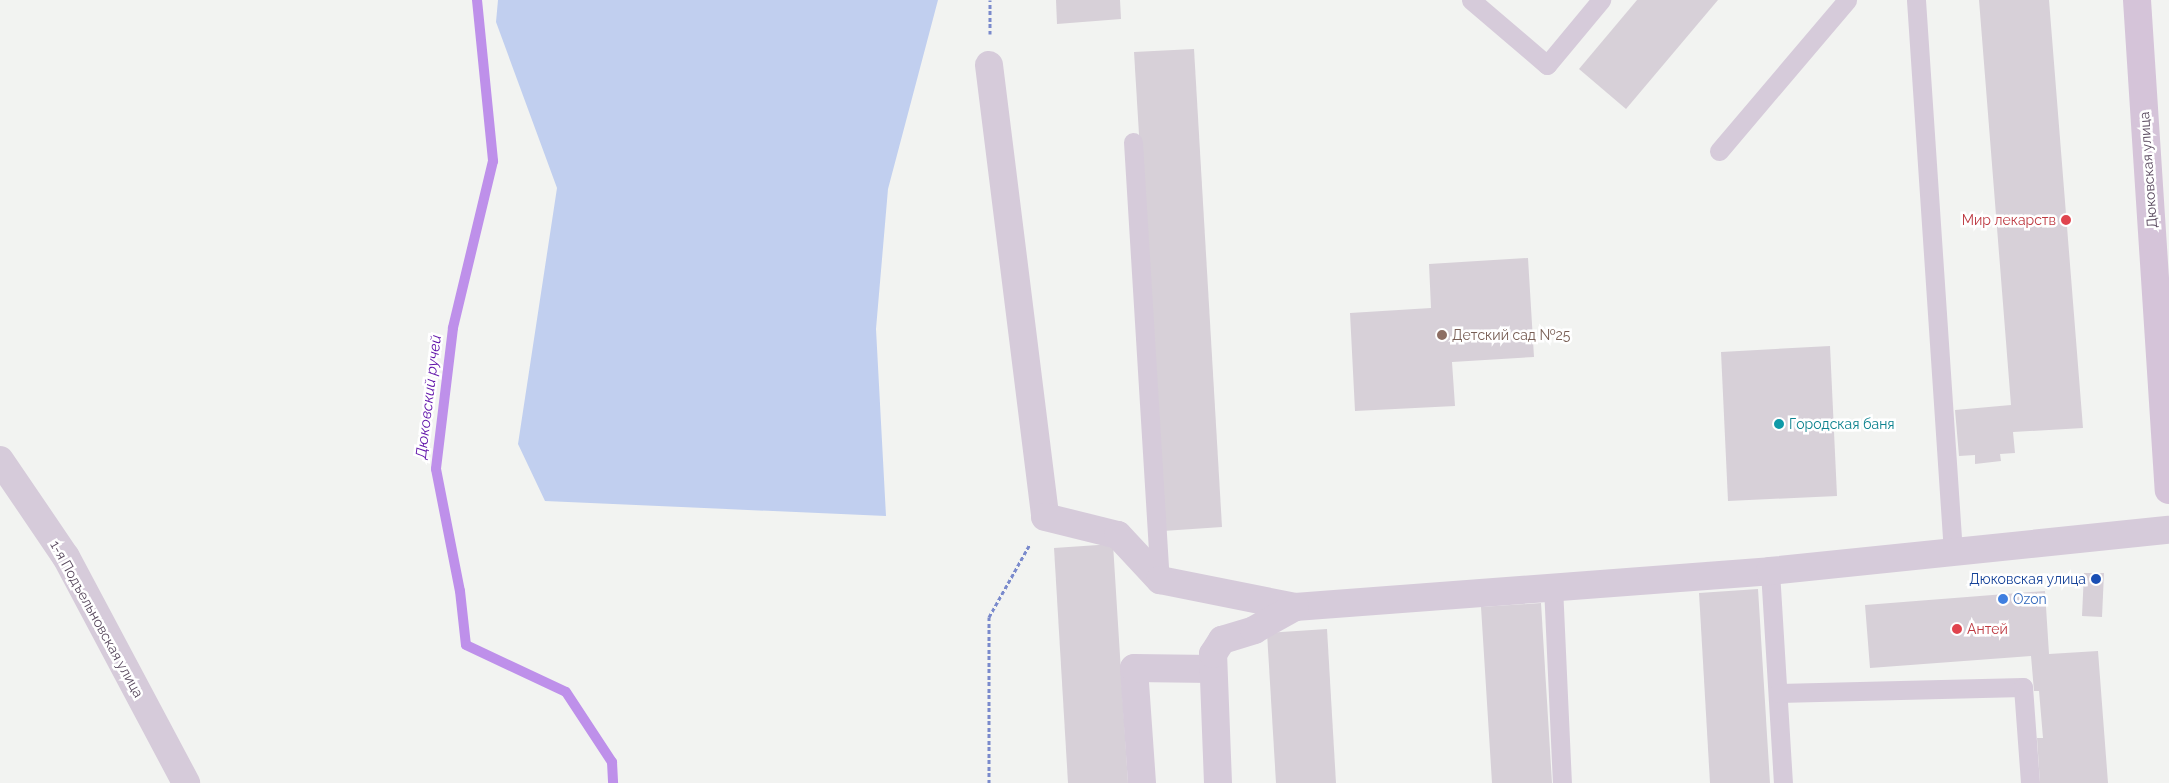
<!DOCTYPE html>
<meta charset="utf-8">
<style>
body{margin:0}
#map{position:relative;width:2169px;height:783px;overflow:hidden;background:#f2f3f1;font-family:Raleway,sans-serif}
div>[style]{position:absolute}
.green>*{inset:0;background:#c1cfef}
.stream>*{height:10px;margin:-5px;padding:0 5px;transform-origin:5px;border-radius:5px;background:#be90ea}
.building>*{inset:0;background:#d7d0d8}
.path>*{height:3px;margin-top:-1.5px;transform-origin:0;background:repeating-linear-gradient(90deg,#7a8acc 0 4px,transparent 0 6.5px)}
.lane>*{height:19px;margin:-9.5px;padding:0 9.5px;transform-origin:9.5px;border-radius:9.5px;background:#d6cbda}
.street>*{height:28px;margin:-14px;padding:0 14px;transform-origin:14px;border-radius:14px;background:#d6cbda}
.secondary>*{height:28px;margin:-14px;padding:0 14px;transform-origin:14px;border-radius:14px;background:#d5c4d9}
.dots>*{width:14px;height:14px;translate:-50% -50%;box-sizing:border-box;border:2px solid #fff;border-radius:50%}
span{translate:-50% -50%;white-space:nowrap;text-align:center;line-height:1.15;-webkit-text-stroke:5px #fff;paint-order:stroke}
.street-label{font-size:14px;color:#59495e}
.health-label{font-size:14px;color:#be3a42}
.right{translate:-100% -50%;text-align:right}
.left{translate:0 -50%;text-align:left}
.education-label{font-size:14px;color:#785e54}
.culture-label{font-size:14px;color:#0d838f}
.transit-label{font-size:14px;color:#164399}
.shop-label{font-size:14px;color:#366cbe}
.water-label{font-size:15px;color:#5f11a9;font-style:italic}
</style>
<div id="map">
<div class="green">
<i style="clip-path:polygon(498px 0,938px 0,888px 189px,876px 329px,886px 516px,545px 501px,518px 444px,557px 188px,496px 22px)"></i>
</div>
<div class="stream">
<i style="left:477px;top:0;width:162px;rotate:84.3deg"></i>
<i style="left:493px;top:161px;width:172px;rotate:103.5deg"></i>
<i style="left:453px;top:328px;width:142px;rotate:96.9deg"></i>
<i style="left:436px;top:469px;width:124px;rotate:78.9deg"></i>
<i style="left:460px;top:591px;width:54px;rotate:83.7deg"></i>
<i style="left:466px;top:645px;width:110px;rotate:25.2deg"></i>
<i style="left:566px;top:692px;width:84px;rotate:56.7deg"></i>
<i style="left:612px;top:762px;width:21px;rotate:87deg"></i>
</div>
<div class="building">
<i style="clip-path:polygon(1056px 0,1120px 0,1121px 19px,1057px 24px)"></i>
<i style="clip-path:polygon(1637px 0,1718px 0,1626px 109px,1579px 69px)"></i>
<i style="clip-path:polygon(1979px 0,2049px 0,2083px 428px,2013px 432px,2015px 453px,2000px 454px,2001px 461px,1975px 464px,1975px 455px,1959px 456px,1955px 410px,2011px 405px)"></i>
<i style="clip-path:polygon(1194px 49px,1222px 527px,1163px 531px,1134px 52px)"></i>
<i style="clip-path:polygon(1528px 258px,1534px 357px,1452px 362px,1455px 406px,1355px 411px,1350px 313px,1431px 308px,1429px 264px)"></i>
<i style="clip-path:polygon(1830px 346px,1837px 496px,1728px 501px,1721px 352px)"></i>
<i style="clip-path:polygon(1113px 544px,1128px 783px,1068px 783px,1054px 548px)"></i>
<i style="clip-path:polygon(2084px 573px,2104px 573px,2102px 617px,2082px 616px)"></i>
<i style="clip-path:polygon(1758px 589px,1770px 783px,1710px 783px,1699px 593px)"></i>
<i style="clip-path:polygon(2045px 591px,2049px 654px,2098px 651px,2108px 783px,2040px 783px,2037px 738px,2043px 738px,2039px 691px,2034px 691px,2031px 656px,1870px 668px,1865px 605px)"></i>
<i style="clip-path:polygon(1541px 603px,1552px 783px,1492px 783px,1481px 607px)"></i>
<i style="clip-path:polygon(1327px 629px,1336px 783px,1276px 783px,1267px 633px)"></i>
</div>
<div class="path">
<i style="left:990px;top:34px;width:34px;rotate:-90deg"></i>
<i style="left:989px;top:783px;width:166px;rotate:-90deg"></i>
<i style="left:989px;top:617px;width:84px;rotate:-60.7deg"></i>
</div>
<div class="lane">
<i style="left:1471px;top:0;width:100px;rotate:40.5deg"></i>
<i style="left:1547px;top:65px;width:85px;rotate:-50.3deg"></i>
<i style="left:1916px;top:0;width:553px;rotate:86.17deg"></i>
<i style="left:1133px;top:142px;width:439px;rotate:86.5deg"></i>
<i style="left:1719px;top:151px;width:198px;rotate:-49.7deg"></i>
<i style="left:1770px;top:571px;width:212px;rotate:86.5deg"></i>
<i style="left:1553px;top:586px;width:197px;rotate:87.4deg"></i>
<i style="left:1778px;top:693px;width:245px;rotate:-1.4deg"></i>
<i style="left:2023px;top:687px;width:96px;rotate:85.8deg"></i>
</div>
<div class="street">
<i style="left:989px;top:65px;width:455px;rotate:82.9deg"></i>
<i style="left:1045px;top:517px;width:75px;rotate:13.9deg"></i>
<i style="left:1118px;top:535px;width:62px;rotate:47deg"></i>
<i style="left:1160px;top:580px;width:138px;rotate:11.3deg"></i>
<i style="left:1295px;top:607px;width:476px;rotate:-4.3deg"></i>
<i style="left:1770px;top:571px;width:401px;rotate:-5.9deg"></i>
<i style="left:0;top:460px;width:117px;rotate:55.8deg"></i>
<i style="left:66px;top:557px;width:256px;rotate:62deg"></i>
<i style="left:1142px;top:783px;width:115px;rotate:-94deg"></i>
<i style="left:1134px;top:668px;width:78px;rotate:0.7deg"></i>
<i style="left:1218px;top:783px;width:129px;rotate:-92.2deg"></i>
<i style="left:1213px;top:654px;width:17px;rotate:-57deg"></i>
<i style="left:1222px;top:640px;width:34px;rotate:-17deg"></i>
<i style="left:1254px;top:630px;width:47px;rotate:-29.3deg"></i>
</div>
<div class="secondary">
<i style="left:2137px;top:0;width:491px;rotate:86.3deg"></i>
</div>
<div class="dots">
<i style="left:2066px;top:220px;background:#e0444e"></i>
<i style="left:1442px;top:335px;background:#8d6e63"></i>
<i style="left:1779px;top:424px;background:#0f9aa8"></i>
<i style="left:2096px;top:579px;background:#1a4fb4"></i>
<i style="left:2003px;top:599px;background:#3f7fe0"></i>
<i style="left:1957px;top:629px;background:#e0444e"></i>
</div>
<div class="street-label">
<span style="left:2148px;top:170px;rotate:-94deg">Дюковская улица</span>
<span style="left:97px;top:619px;rotate:61deg">1-я Подъельновская улица</span>
</div>
<div class="health-label">
<span class="right" style="left:2056px;top:220px">Мир лекарств</span>
<span class="left" style="left:1967px;top:629px">Антей</span>
</div>
<div class="education-label">
<span class="left" style="left:1452px;top:335px">Детский сад №25</span>
</div>
<div class="culture-label">
<span class="left" style="left:1789px;top:424px">Городская баня</span>
</div>
<div class="transit-label">
<span class="right" style="left:2086px;top:579px">Дюковская улица</span>
</div>
<div class="shop-label">
<span class="left" style="left:2013px;top:599px">Ozon</span>
</div>
<div class="water-label">
<span style="left:429px;top:397px;rotate:-83deg">Дюковский ручей</span>
</div>
</div>
